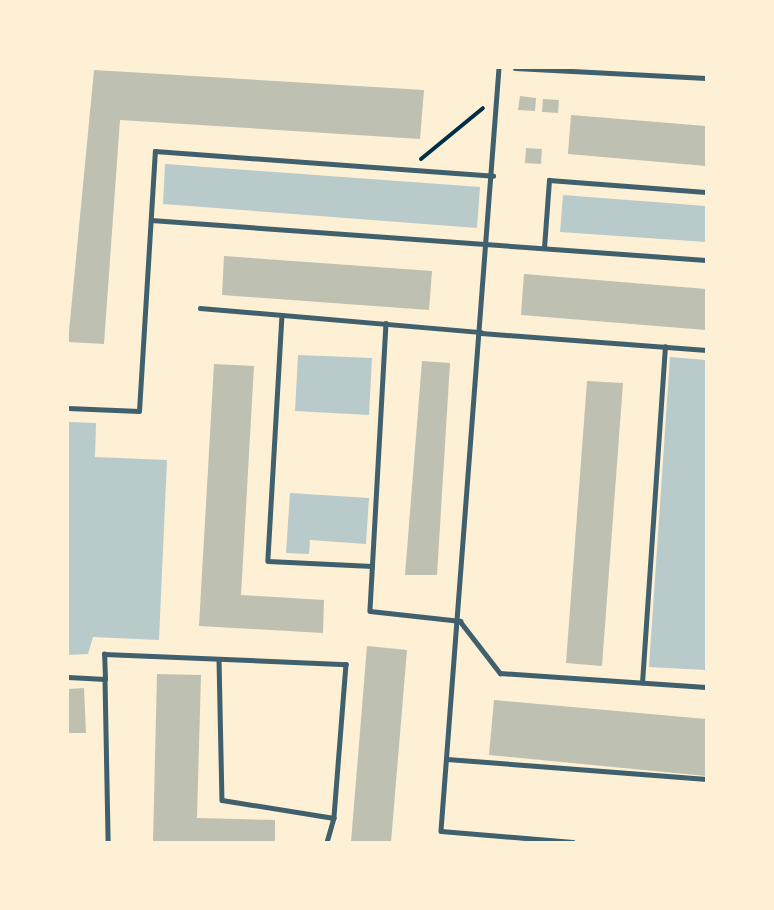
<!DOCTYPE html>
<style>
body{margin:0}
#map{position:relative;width:774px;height:910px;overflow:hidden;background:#fdf0d5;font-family:Ubuntu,sans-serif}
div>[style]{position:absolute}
.green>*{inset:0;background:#b9caca}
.building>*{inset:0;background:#bec0b2}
.path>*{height:4px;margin:-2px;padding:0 2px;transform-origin:2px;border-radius:2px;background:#003049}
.service>*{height:4.5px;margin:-2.25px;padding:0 2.25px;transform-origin:2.25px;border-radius:2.25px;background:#3f606c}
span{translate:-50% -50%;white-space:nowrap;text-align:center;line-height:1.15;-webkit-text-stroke:6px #fdf0d5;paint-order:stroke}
.frame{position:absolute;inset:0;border:69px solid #fdf0d5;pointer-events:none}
</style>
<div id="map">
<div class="green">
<i style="clip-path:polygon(165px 164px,480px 187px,477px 228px,163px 204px)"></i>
<i style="clip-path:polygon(563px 195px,706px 206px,706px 242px,560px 232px)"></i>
<i style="clip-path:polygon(298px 355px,372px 358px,369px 415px,295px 411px)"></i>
<i style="clip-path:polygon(670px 357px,706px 360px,706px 670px,649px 667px)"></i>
<i style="clip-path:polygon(68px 422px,96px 423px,95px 457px,167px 460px,159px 640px,93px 637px,88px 654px,68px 655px)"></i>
<i style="clip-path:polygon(290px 493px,369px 498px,366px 544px,310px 540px,309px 554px,286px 553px)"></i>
</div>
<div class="building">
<i style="clip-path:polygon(94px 70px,424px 90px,420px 139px,120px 120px,104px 344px,68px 342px)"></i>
<i style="clip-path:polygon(520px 96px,536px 98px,535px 111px,518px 110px)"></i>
<i style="clip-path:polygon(543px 99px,559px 100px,558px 113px,542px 112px)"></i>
<i style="clip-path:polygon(571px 115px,706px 126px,706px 166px,568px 154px)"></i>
<i style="clip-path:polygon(526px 148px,542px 149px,541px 164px,525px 163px)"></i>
<i style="clip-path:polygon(224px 256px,432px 271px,429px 310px,222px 295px)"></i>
<i style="clip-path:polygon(524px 274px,706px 289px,706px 330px,521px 315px)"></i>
<i style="clip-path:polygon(422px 361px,450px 363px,437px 575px,405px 575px)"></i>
<i style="clip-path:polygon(214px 364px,254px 366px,241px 595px,324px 600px,323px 633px,199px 626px)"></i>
<i style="clip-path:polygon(587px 381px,623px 383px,602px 666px,566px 663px)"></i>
<i style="clip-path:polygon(367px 646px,407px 650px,391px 842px,351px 842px)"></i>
<i style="clip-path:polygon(157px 674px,201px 675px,197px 818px,275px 820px,275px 842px,153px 842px)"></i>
<i style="clip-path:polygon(84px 688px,86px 733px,68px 733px,68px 689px)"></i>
<i style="clip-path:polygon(494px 700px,706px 719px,706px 776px,489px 755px)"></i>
</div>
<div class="path">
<i style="left:421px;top:159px;width:80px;rotate:-39.4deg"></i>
</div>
<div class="service">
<i style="left:499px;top:68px;width:765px;rotate:94.35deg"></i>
<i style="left:441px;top:831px;width:132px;rotate:4.8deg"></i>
<i style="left:515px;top:68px;width:191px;rotate:3deg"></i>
<i style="left:151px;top:220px;width:556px;rotate:4.12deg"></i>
<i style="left:544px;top:248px;width:68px;rotate:-85.8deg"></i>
<i style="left:549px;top:180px;width:157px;rotate:4.4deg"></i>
<i style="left:200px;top:308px;width:282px;rotate:4.9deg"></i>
<i style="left:282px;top:315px;width:246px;rotate:93.3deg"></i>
<i style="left:268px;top:561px;width:104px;rotate:2.8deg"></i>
<i style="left:386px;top:323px;width:288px;rotate:93.2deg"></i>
<i style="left:370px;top:611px;width:91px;rotate:6.3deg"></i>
<i style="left:460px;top:621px;width:66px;rotate:52.4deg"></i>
<i style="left:500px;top:673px;width:206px;rotate:3.9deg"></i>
<i style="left:481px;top:333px;width:226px;rotate:4.3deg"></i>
<i style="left:68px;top:408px;width:71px;rotate:2.4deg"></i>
<i style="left:139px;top:411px;width:260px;rotate:-86.5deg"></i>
<i style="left:155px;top:151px;width:339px;rotate:4.2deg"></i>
<i style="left:219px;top:659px;width:141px;rotate:88.8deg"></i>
<i style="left:222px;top:800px;width:113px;rotate:9.1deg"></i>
<i style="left:68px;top:677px;width:37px;rotate:3deg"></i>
<i style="left:105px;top:679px;width:25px;rotate:-92deg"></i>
<i style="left:104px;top:654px;width:242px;rotate:2.4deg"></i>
<i style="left:346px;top:664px;width:154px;rotate:94.5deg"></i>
<i style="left:334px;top:818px;width:25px;rotate:106deg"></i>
<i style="left:105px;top:679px;width:163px;rotate:88.9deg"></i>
<i style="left:642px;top:683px;width:337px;rotate:-86.1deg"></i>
<i style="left:447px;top:759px;width:260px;rotate:4.4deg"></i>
</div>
<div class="frame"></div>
</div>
